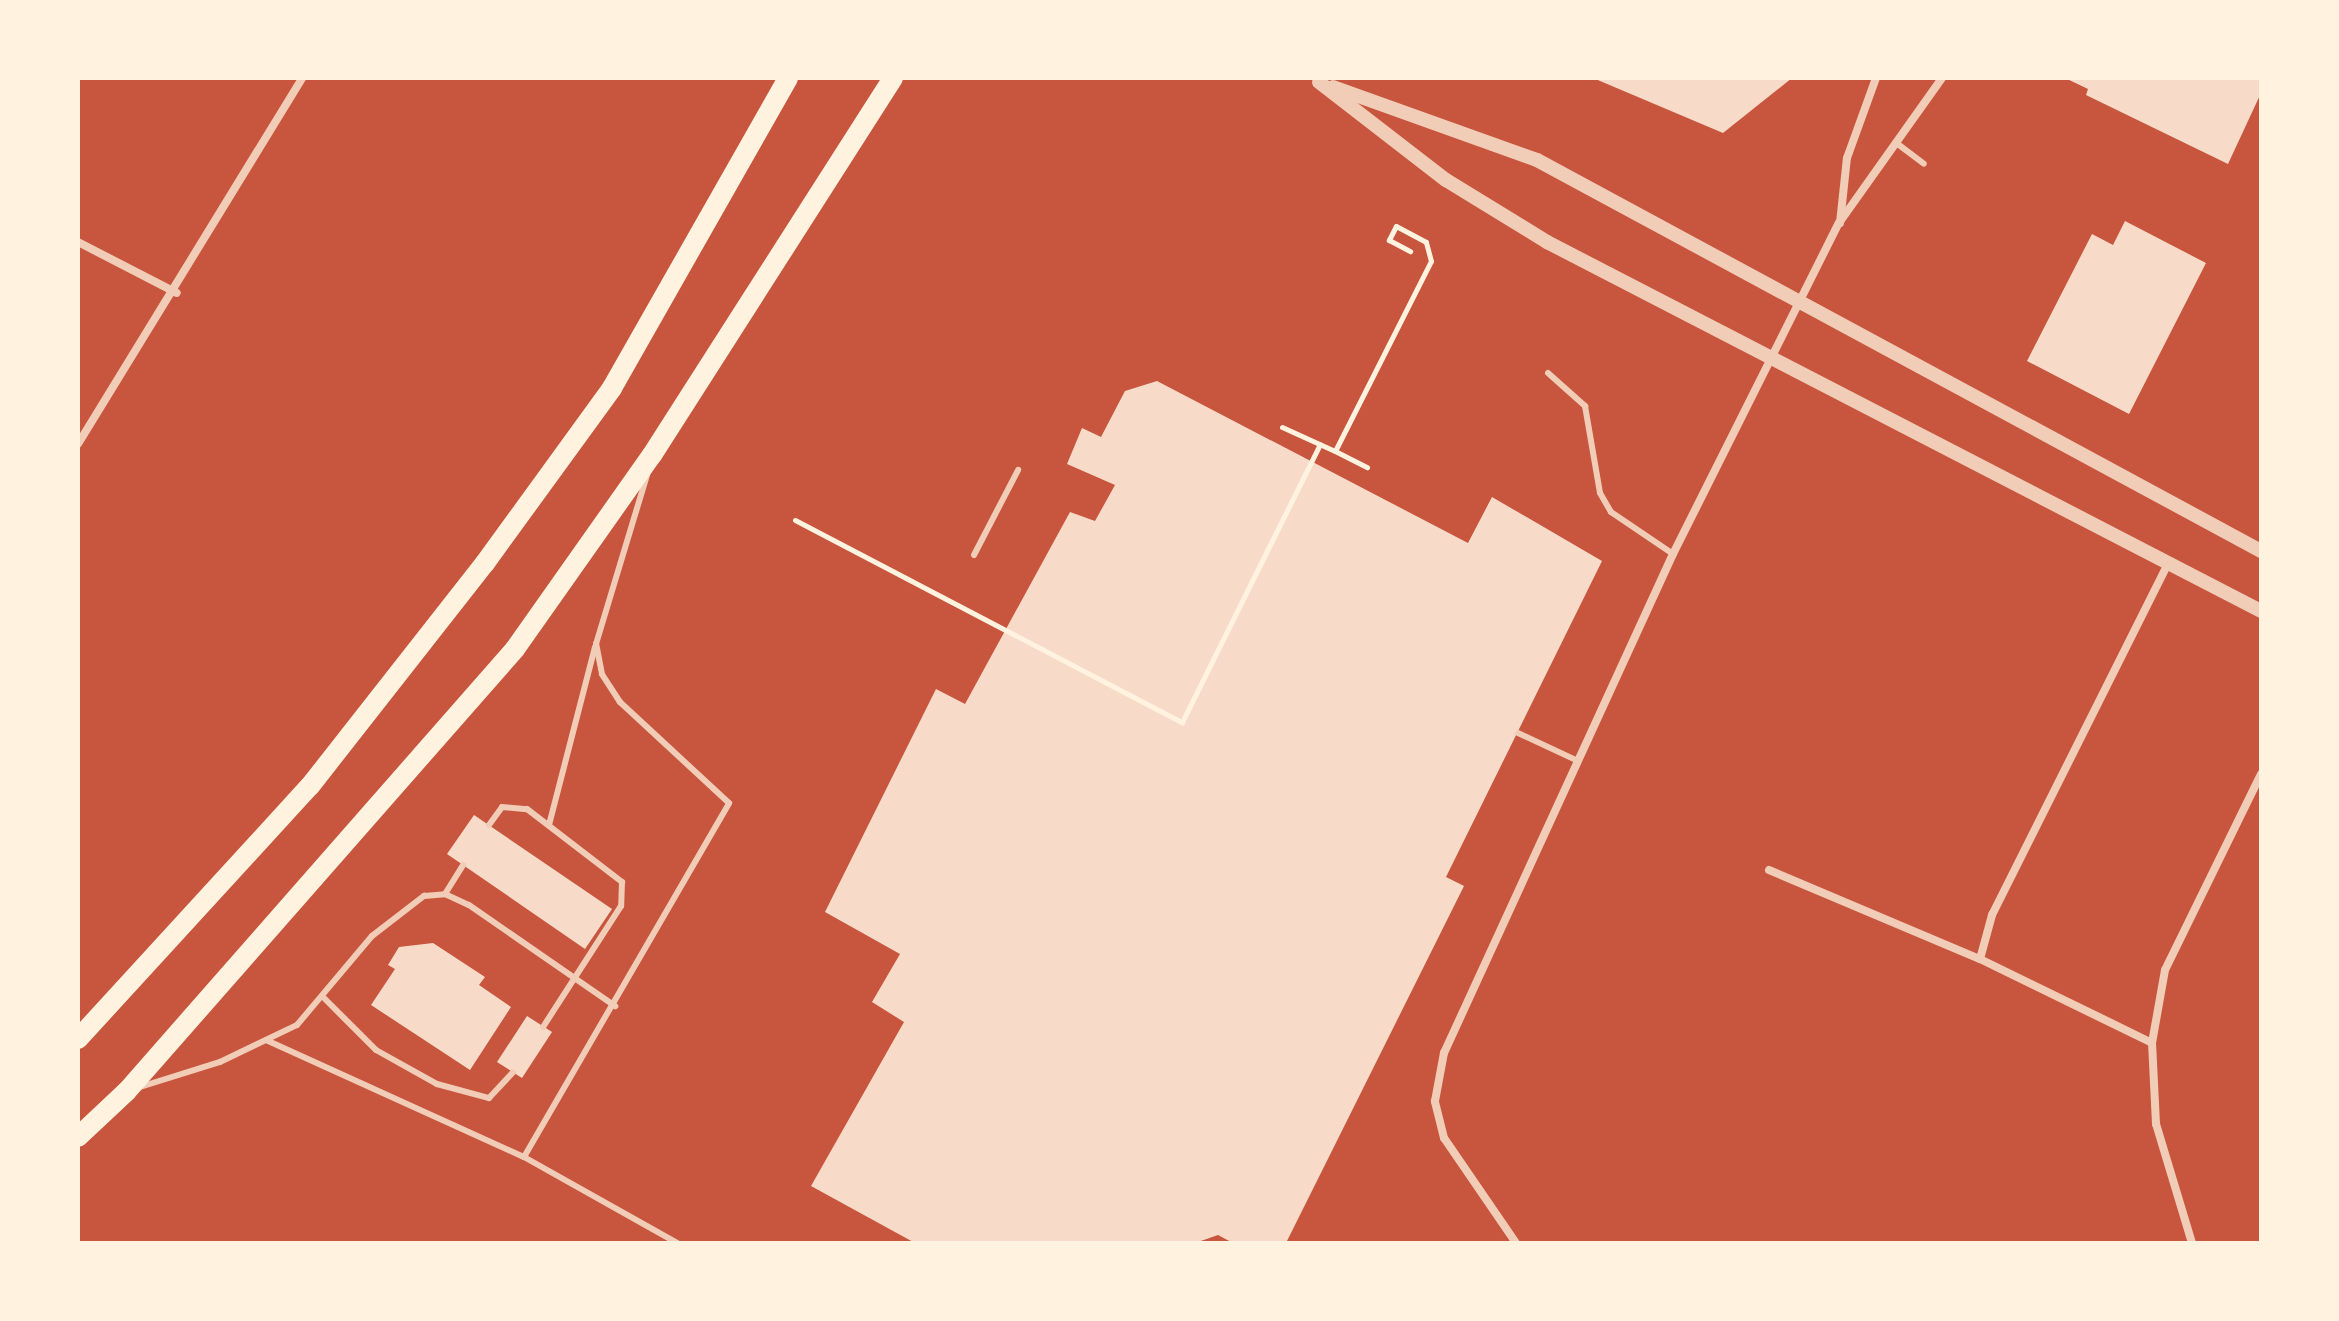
<!DOCTYPE html>
<style>
body{margin:0}
#map{position:relative;width:2339px;height:1321px;overflow:hidden;background:#c8553d;font-family:Mulish,sans-serif}
div>[style]{position:absolute}
.building>*{inset:0;background:#f7dbc8}
.path>*{height:5px;margin:-2.5px;padding:0 2.5px;transform-origin:2.5px;border-radius:2.5px;background:#fff3e0}
.service>*{height:6px;margin:-3px;padding:0 3px;transform-origin:3px;border-radius:3px;background:#f1ccb7}
.minor>*{height:8px;margin:-4px;padding:0 4px;transform-origin:4px;border-radius:4px;background:#f1ccb7}
.tertiary>*{height:14px;margin:-7px;padding:0 7px;transform-origin:7px;border-radius:7px;background:#f1ccb7}
.primary>*{height:20px;margin:-10px;padding:0 10px;transform-origin:10px;border-radius:10px;background:#fff3e0}
span{translate:-50% -50%;white-space:nowrap;text-align:center;line-height:1.15;-webkit-text-stroke:7px #fff3e0;paint-order:stroke}
.frame{position:absolute;inset:0;border:80px solid #fff3e0;pointer-events:none}
</style>
<div id="map">
<div class="building">
<i style="clip-path:polygon(1593px 78px,1792px 78px,1723px 133px)"></i>
<i style="clip-path:polygon(2065px 78px,2261px 78px,2261px 93px,2228px 164px,2086px 95px,2088px 89px)"></i>
<i style="clip-path:polygon(2125px 221px,2206px 263px,2129px 414px,2027px 361px,2092px 234px,2113px 245px)"></i>
<i style="clip-path:polygon(1157px 381px,1468px 543px,1492px 497px,1602px 561px,1446px 877px,1464px 886px,1286px 1243px,1233px 1243px,1218px 1235px,1195px 1243px,915px 1243px,811px 1186px,904px 1022px,872px 1002px,900px 954px,825px 912px,936px 689px,965px 704px,1070px 512px,1095px 521px,1115px 485px,1067px 464px,1082px 428px,1101px 437px,1125px 391px)"></i>
<i style="clip-path:polygon(474px 815px,612px 909px,585px 949px,447px 854px)"></i>
<i style="clip-path:polygon(433px 943px,485px 977px,479px 985px,511px 1007px,470px 1070px,371px 1005px,395px 969px,388px 965px,399px 947px)"></i>
<i style="clip-path:polygon(527px 1016px,552px 1032px,522px 1078px,497px 1062px)"></i>
</div>
<div class="path">
<i style="left:1282px;top:427px;width:58px;rotate:24.4deg"></i>
<i style="left:1335px;top:451px;width:213px;rotate:-63.2deg"></i>
<i style="left:1431px;top:261px;width:20px;rotate:-105deg"></i>
<i style="left:1426px;top:242px;width:34px;rotate:-152deg"></i>
<i style="left:1396px;top:226px;width:16px;rotate:117deg"></i>
<i style="left:1389px;top:240px;width:24px;rotate:28deg"></i>
<i style="left:1335px;top:451px;width:36px;rotate:27deg"></i>
<i style="left:795px;top:520px;width:437px;rotate:27.6deg"></i>
<i style="left:1182px;top:722px;width:310px;rotate:-63.6deg"></i>
</div>
<div class="service">
<i style="left:1899px;top:145px;width:31px;rotate:37deg"></i>
<i style="left:1548px;top:373px;width:50px;rotate:41.7deg"></i>
<i style="left:1585px;top:406px;width:88px;rotate:80.2deg"></i>
<i style="left:1600px;top:493px;width:22px;rotate:60deg"></i>
<i style="left:1611px;top:512px;width:75px;rotate:34.1deg"></i>
<i style="left:974px;top:555px;width:96px;rotate:-62.6deg"></i>
<i style="left:1518px;top:733px;width:66px;rotate:25deg"></i>
<i style="left:489px;top:825px;width:22px;rotate:-54deg"></i>
<i style="left:502px;top:807px;width:25px;rotate:5deg"></i>
<i style="left:527px;top:809px;width:120px;rotate:37.5deg"></i>
<i style="left:622px;top:882px;width:24px;rotate:92deg"></i>
<i style="left:621px;top:906px;width:144px;rotate:122.8deg"></i>
<i style="left:549px;top:825px;width:184px;rotate:-75.5deg"></i>
<i style="left:445px;top:894px;width:34px;rotate:-58deg"></i>
<i style="left:325px;top:999px;width:72px;rotate:45deg"></i>
<i style="left:376px;top:1050px;width:70px;rotate:29.1deg"></i>
<i style="left:437px;top:1084px;width:54px;rotate:15.1deg"></i>
<i style="left:489px;top:1098px;width:35px;rotate:-47deg"></i>
<i style="left:266px;top:1040px;width:283px;rotate:24.4deg"></i>
<i style="left:524px;top:1157px;width:176px;rotate:29.3deg"></i>
<i style="left:140px;top:1087px;width:84px;rotate:-17.4deg"></i>
<i style="left:220px;top:1062px;width:85px;rotate:-25.7deg"></i>
<i style="left:297px;top:1025px;width:116px;rotate:-49.9deg"></i>
<i style="left:372px;top:936px;width:66px;rotate:-37.6deg"></i>
<i style="left:424px;top:896px;width:21px;rotate:-5deg"></i>
<i style="left:445px;top:894px;width:26px;rotate:25deg"></i>
<i style="left:469px;top:905px;width:178px;rotate:34.7deg"></i>
<i style="left:524px;top:1157px;width:409px;rotate:-59.9deg"></i>
<i style="left:729px;top:803px;width:149px;rotate:-137.2deg"></i>
<i style="left:620px;top:702px;width:33px;rotate:-123deg"></i>
<i style="left:602px;top:674px;width:31px;rotate:-101deg"></i>
<i style="left:596px;top:644px;width:177px;rotate:-73.2deg"></i>
</div>
<div class="minor">
<i style="left:1840px;top:223px;width:65px;rotate:-83.9deg"></i>
<i style="left:1847px;top:158px;width:85px;rotate:-70.1deg"></i>
<i style="left:78px;top:242px;width:111px;rotate:27.3deg"></i>
<i style="left:78px;top:444px;width:429px;rotate:-58.5deg"></i>
<i style="left:1769px;top:870px;width:229px;rotate:22.9deg"></i>
<i style="left:1980px;top:959px;width:191px;rotate:26deg"></i>
<i style="left:1980px;top:959px;width:46px;rotate:-74.7deg"></i>
<i style="left:1992px;top:915px;width:394px;rotate:-63.4deg"></i>
<i style="left:1516px;top:1243px;width:127px;rotate:-124.4deg"></i>
<i style="left:1444px;top:1138px;width:38px;rotate:-104deg"></i>
<i style="left:1435px;top:1101px;width:49px;rotate:-79.4deg"></i>
<i style="left:1444px;top:1053px;width:549px;rotate:-65.35deg"></i>
<i style="left:1673px;top:554px;width:370px;rotate:-63.4deg"></i>
<i style="left:1839px;top:223px;width:178px;rotate:-54.6deg"></i>
<i style="left:2192px;top:1243px;width:124px;rotate:-106.8deg"></i>
<i style="left:2156px;top:1124px;width:81px;rotate:-92.8deg"></i>
<i style="left:2152px;top:1043px;width:74px;rotate:-79.9deg"></i>
<i style="left:2165px;top:970px;width:218px;rotate:-63.9deg"></i>
</div>
<div class="tertiary">
<i style="left:1319px;top:82px;width:160px;rotate:37.7deg"></i>
<i style="left:1446px;top:180px;width:119px;rotate:31.5deg"></i>
<i style="left:1547px;top:242px;width:804px;rotate:27.33deg"></i>
<i style="left:1333px;top:87px;width:217px;rotate:19.7deg"></i>
<i style="left:1537px;top:160px;width:823px;rotate:28.37deg"></i>
</div>
<div class="primary">
<i style="left:78px;top:1039px;width:343px;rotate:-47.5deg"></i>
<i style="left:310px;top:786px;width:283px;rotate:-51.9deg"></i>
<i style="left:485px;top:563px;width:216px;rotate:-54deg"></i>
<i style="left:612px;top:388px;width:356px;rotate:-60.4deg"></i>
<i style="left:78px;top:1137px;width:67px;rotate:-43.2deg"></i>
<i style="left:127px;top:1091px;width:588px;rotate:-48.72deg"></i>
<i style="left:515px;top:649px;width:237px;rotate:-54.8deg"></i>
<i style="left:652px;top:455px;width:447px;rotate:-57.4deg"></i>
</div>
<div class="frame"></div>
</div>
